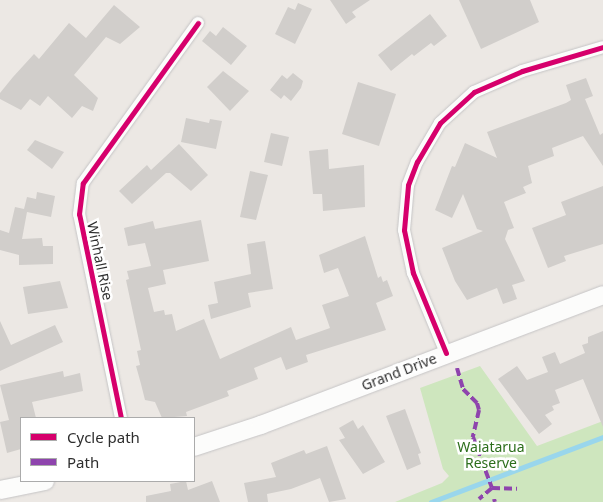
<!DOCTYPE html>
<style>
body{margin:0}
#map{position:relative;width:603px;height:502px;overflow:hidden;background:#ece8e4;font-family:"Noto Sans",sans-serif}
div>[style]{position:absolute}
.green>*{inset:0;background:#cee6be}
.stream>*{height:4.5px;margin:-2.25px;padding:0 2.25px;transform-origin:2.25px;border-radius:2.25px;background:#99d6ec}
.building>*{inset:0;background:#d1cecb}
.roads{filter:drop-shadow(0 0 1px #c5c4c5) drop-shadow(0 0 1px #c5c4c5)}
.street>*{height:12px;margin:-6px;padding:0 6px;transform-origin:6px;border-radius:6px;background:#fcfcfb}
.secondary>*{height:18px;margin:-9px;padding:0 9px;transform-origin:9px;border-radius:9px;background:#fcfcfb}
.quiet>*{height:4px;margin-top:-2px;transform-origin:0;background:repeating-linear-gradient(90deg,#8e44ad 0 8px,transparent 0 12px)}
.cycleway>*{height:5px;margin:-2.5px;padding:0 2.5px;transform-origin:2.5px;border-radius:2.5px;background:#d6006c}
span{translate:-50% -50%;white-space:nowrap;text-align:center;line-height:1.15;-webkit-text-stroke:5px #fff;paint-order:stroke}
.street-label{font-size:14px;color:#2e2e2e}
.park-label{font-size:14px;color:#2c6e1b}
.legend{position:absolute;left:20px;top:417px;width:175px;height:65px;box-sizing:border-box;background:#fff;border:1px solid #ababab;margin:0;padding:6px 9px;list-style:none;font-size:15px;color:#2e2e2e}
.legend li{display:flex;align-items:center;gap:10px;height:25px}
.legend b{width:25px;border:1px solid #ababab}
</style>
<div id="map">
<div class="green">
<i style="clip-path:polygon(480px 366px,537px 446px,603px 421px,603px 502px,395px 502px,442px 483px,449px 476px,443px 469px,420px 388px)"></i>
</div>
<div class="stream">
<i style="left:431px;top:502px;width:184px;rotate:-20.7deg"></i>
</div>
<div class="building">
<i style="clip-path:polygon(330px 0,370px 0,352px 12px,356px 17px,346px 24px)"></i>
<i style="clip-path:polygon(459px 0,530px 0,539px 22px,481px 49px)"></i>
<i style="clip-path:polygon(298px 3px,312px 9px,295px 44px,275px 34px,288px 7px,295px 10px)"></i>
<i style="clip-path:polygon(114px 5px,140px 27px,120px 44px,106px 37px,74px 75px,98px 98px,93px 111px,82px 106px,72px 118px,48px 96px,40px 106px,30px 99px,21px 110px,0 99px,0 93px,13px 77px,34px 54px,39px 59px,69px 23px,86px 38px)"></i>
<i style="clip-path:polygon(430px 14px,447px 36px,434px 46px,431px 43px,414px 56px,412px 54px,391px 71px,378px 55px)"></i>
<i style="clip-path:polygon(223px 27px,247px 46px,231px 65px,202px 41px,210px 31px,216px 36px)"></i>
<i style="clip-path:polygon(223px 71px,249px 91px,230px 111px,207px 87px)"></i>
<i style="clip-path:polygon(293px 73px,303px 81px,301px 88px,291px 101px,284px 95px,281px 99px,270px 90px,282px 75px,287px 79px)"></i>
<i style="clip-path:polygon(586px 78px,593px 96px,585px 99px,600px 135px,603px 133px,603px 166px,583px 136px,552px 148px,554px 156px,528px 166px,532px 183px,523px 187px,526px 193px,504px 202px,514px 228px,508px 230px,505px 239px,525px 281px,512px 285px,517px 299px,503px 304px,497px 288px,467px 300px,455px 281px,442px 248px,483px 231px,477px 229px,463px 194px,452px 218px,435px 210px,452px 166px,455px 167px,465px 143px,497px 158px,487px 132px,566px 103px,571px 100px,566px 85px)"></i>
<i style="clip-path:polygon(358px 82px,396px 94px,379px 146px,342px 134px)"></i>
<i style="clip-path:polygon(186px 118px,209px 123px,210px 119px,222px 121px,216px 149px,181px 142px)"></i>
<i style="clip-path:polygon(271px 133px,289px 137px,282px 166px,264px 162px)"></i>
<i style="clip-path:polygon(35px 140px,64px 152px,52px 169px,27px 150px)"></i>
<i style="clip-path:polygon(179px 144px,208px 175px,191px 191px,170px 173px,166px 173px,132px 204px,119px 191px,147px 165px,151px 170px)"></i>
<i style="clip-path:polygon(328px 149px,329px 169px,364px 165px,365px 207px,323px 211px,322px 194px,313px 194px,309px 151px)"></i>
<i style="clip-path:polygon(250px 171px,268px 175px,256px 220px,240px 217px)"></i>
<i style="clip-path:polygon(603px 186px,603px 244px,564px 256px,566px 261px,548px 268px,532px 228px,566px 215px,561px 202px)"></i>
<i style="clip-path:polygon(37px 192px,55px 196px,51px 217px,27px 212px,22px 239px,42px 238px,43px 246px,53px 246px,53px 264px,19px 265px,19px 255px,0 250px,0 230px,9px 233px,15px 207px,24px 209px,27px 197px,36px 199px)"></i>
<i style="clip-path:polygon(201px 220px,209px 261px,163px 270px,166px 284px,148px 288px,154px 312px,164px 310px,165px 315px,172px 314px,176px 331px,204px 319px,220px 359px,291px 327px,296px 340px,330px 328px,322px 305px,349px 296px,338px 268px,324px 273px,319px 255px,365px 236px,378px 278px,381px 276px,383px 282px,387px 280px,393px 296px,376px 303px,386px 330px,306px 355px,308px 362px,286px 370px,281px 357px,254px 368px,258px 379px,227px 391px,229px 396px,186px 412px,187px 416px,162px 418px,155px 402px,145px 400px,141px 384px,136px 366px,140px 365px,137px 351px,141px 350px,126px 280px,129px 279px,127px 271px,151px 266px,145px 243px,128px 246px,124px 228px,153px 221px,155px 229px)"></i>
<i style="clip-path:polygon(265px 241px,273px 289px,248px 293px,251px 307px,211px 319px,208px 305px,218px 303px,214px 282px,251px 274px,247px 244px)"></i>
<i style="clip-path:polygon(60px 281px,68px 308px,28px 314px,23px 287px)"></i>
<i style="clip-path:polygon(0 321px,11px 345px,55px 325px,63px 342px,0 371px)"></i>
<i style="clip-path:polygon(603px 331px,603px 427px,583px 379px,555px 390px,560px 403px,552px 406px,554px 410px,545px 415px,552px 424px,539px 434px,498px 379px,517px 366px,527px 380px,548px 372px,542px 357px,555px 352px,560px 364px,585px 353px,582px 345px,588px 343px,588px 337px)"></i>
<i style="clip-path:polygon(63px 371px,64px 377px,80px 373px,83px 391px,32px 402px,36px 418px,21px 418px,21px 449px,7px 453px,0 422px,9px 420px,0 385px)"></i>
<i style="clip-path:polygon(405px 409px,421px 453px,418px 454px,421px 464px,407px 470px,386px 416px)"></i>
<i style="clip-path:polygon(353px 420px,358px 429px,363px 425px,385px 462px,363px 474px,339px 440px,345px 438px,339px 428px)"></i>
<i style="clip-path:polygon(327px 446px,346px 499px,329px 502px,320px 478px,291px 489px,267px 494px,268px 502px,248px 502px,244px 483px,276px 477px,271px 463px,304px 450px,306px 454px)"></i>
<i style="clip-path:polygon(186px 481px,188px 490px,212px 481px,220px 502px,146px 502px,146px 496px,171px 491px,170px 484px)"></i>
</div>
<div class="roads">
<div class="street">
<i style="left:446px;top:353px;width:87px;rotate:-112.4deg"></i>
<i style="left:413px;top:273px;width:44px;rotate:-101.8deg"></i>
<i style="left:404px;top:230px;width:45px;rotate:-84.9deg"></i>
<i style="left:408px;top:185px;width:25px;rotate:-69deg"></i>
<i style="left:417px;top:162px;width:45px;rotate:-59.5deg"></i>
<i style="left:440px;top:123px;width:46px;rotate:-42.4deg"></i>
<i style="left:474px;top:92px;width:52px;rotate:-23.6deg"></i>
<i style="left:522px;top:71px;width:84px;rotate:-16.5deg"></i>
<i style="left:121px;top:418px;width:208px;rotate:-101.6deg"></i>
<i style="left:79px;top:214px;width:31px;rotate:-83deg"></i>
<i style="left:83px;top:183px;width:197px;rotate:-54.3deg"></i>
</div>
<div class="secondary">
<i style="left:194px;top:447px;width:71px;rotate:-18.2deg"></i>
<i style="left:261px;top:425px;width:366px;rotate:-20.8deg"></i>
<i style="left:0;top:490px;width:46px;rotate:-11.3deg"></i>
</div>
</div>
<div class="quiet">
<i style="left:457px;top:368px;width:22px;rotate:74deg"></i>
<i style="left:463px;top:389px;width:20px;rotate:45deg"></i>
<i style="left:477px;top:403px;width:7px;rotate:74deg"></i>
<i style="left:479px;top:410px;width:28px;rotate:103deg"></i>
<i style="left:473px;top:437px;width:54px;rotate:69.6deg"></i>
<i style="left:492px;top:488px;width:17px;rotate:140deg"></i>
<i style="left:492px;top:488px;width:25px;rotate:2deg"></i>
<i style="left:494px;top:499px;width:3px;rotate:72deg"></i>
</div>
<div class="cycleway">
<i style="left:446px;top:353px;width:87px;rotate:-112.4deg"></i>
<i style="left:413px;top:273px;width:44px;rotate:-101.8deg"></i>
<i style="left:404px;top:230px;width:45px;rotate:-84.9deg"></i>
<i style="left:408px;top:185px;width:25px;rotate:-69deg"></i>
<i style="left:417px;top:162px;width:45px;rotate:-59.5deg"></i>
<i style="left:440px;top:123px;width:46px;rotate:-42.4deg"></i>
<i style="left:474px;top:92px;width:52px;rotate:-23.6deg"></i>
<i style="left:522px;top:71px;width:84px;rotate:-16.5deg"></i>
<i style="left:121px;top:418px;width:208px;rotate:-101.6deg"></i>
<i style="left:79px;top:214px;width:31px;rotate:-83deg"></i>
<i style="left:83px;top:183px;width:197px;rotate:-54.3deg"></i>
</div>
<div class="street-label">
<span style="left:100px;top:261px;rotate:78deg">Winhall Rise</span>
<span style="left:399px;top:372px;rotate:-21deg">Grand Drive</span>
</div>
<div class="park-label">
<span style="left:491px;top:455px">Waiatarua<br>Reserve</span>
</div>
<ul class="legend">
<li><b style="height:6px;background:#d6006c"></b>Cycle path</li>
<li><b style="height:6px;background:#8e44ad"></b>Path</li>
</ul>
</div>
